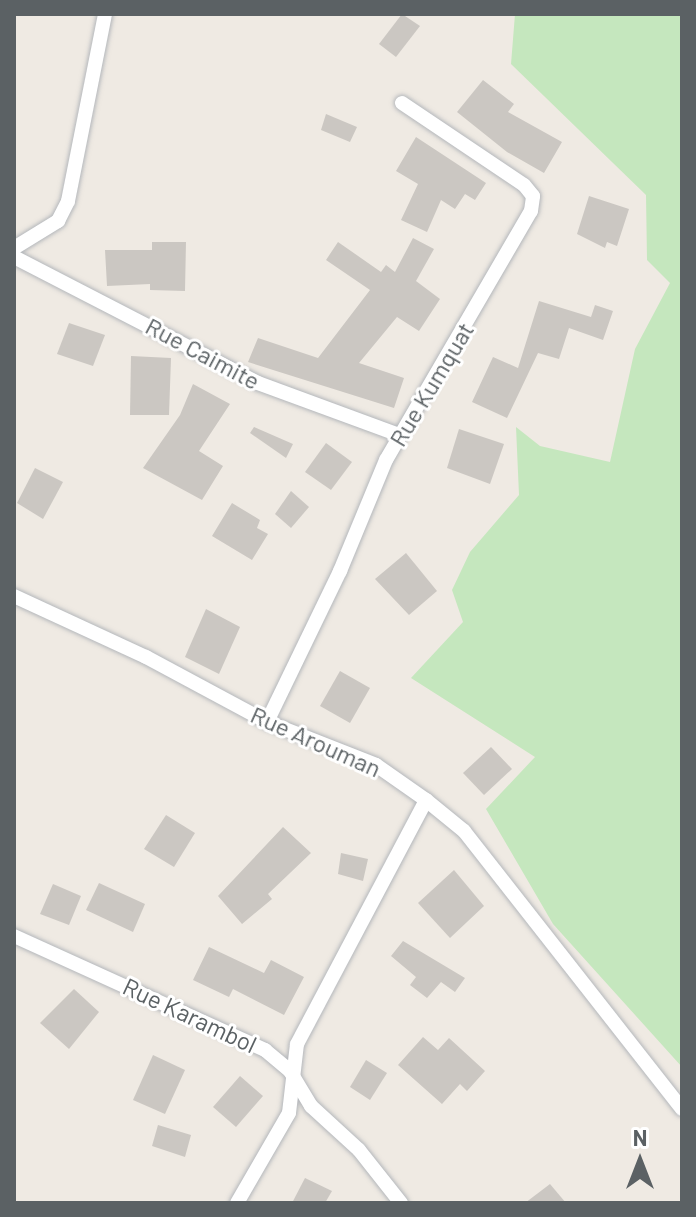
<!DOCTYPE html>
<style>
body{margin:0}
#map{position:relative;width:696px;height:1217px;overflow:hidden;background:#efeae3;font-family:Barlow,sans-serif}
div>[style]{position:absolute}
.green>*{inset:0;background:#c5e7be}
.building>*{inset:0;background:#cbc7c2}
.roads{filter:drop-shadow(0 0 2px #b4b7bb) drop-shadow(0 0 2px #b4b7bb)}
.minor>*{height:14px;margin:-7px;padding:0 7px;transform-origin:7px;border-radius:7px;background:#fff}
span{translate:-50% -50%;white-space:nowrap;text-align:center;line-height:1.15;-webkit-text-stroke:6px #fff;paint-order:stroke}
.street-label{font-size:24px;color:#5b6164}
.frame{position:absolute;inset:0;border:16px solid #5b6164;pointer-events:none}
.north{position:absolute;left:600px;top:1121px;width:80px;height:80px;-webkit-text-stroke:6px #fff;paint-order:stroke;rotate:0deg;font-size:22px;font-weight:700;line-height:32px;text-align:center;color:#5b6164}
.north::after{content:'';display:block;margin:auto;width:28px;height:36px;background:#5b6164;clip-path:polygon(50% 0,100% 100%,50% 72%,0 100%)}
</style>
<div id="map">
<div class="green">
<i style="clip-path:polygon(515px 14px,682px 14px,682px 1067px,553px 924px,486px 809px,535px 757px,411px 678px,463px 622px,452px 590px,470px 552px,519px 495px,516px 427px,540px 446px,610px 462px,635px 349px,670px 283px,647px 260px,646px 195px,511px 64px)"></i>
</div>
<div class="building">
<i style="clip-path:polygon(402px 14px,420px 26px,396px 57px,379px 44px)"></i>
<i style="clip-path:polygon(483px 80px,514px 104px,508px 112px,562px 142px,544px 173px,507px 152px,457px 112px)"></i>
<i style="clip-path:polygon(326px 114px,357px 127px,350px 142px,321px 130px)"></i>
<i style="clip-path:polygon(416px 137px,486px 183px,475px 200px,465px 194px,455px 209px,441px 200px,427px 232px,401px 220px,418px 184px,396px 171px)"></i>
<i style="clip-path:polygon(589px 196px,629px 209px,617px 246px,607px 242px,605px 248px,577px 234px)"></i>
<i style="clip-path:polygon(413px 238px,434px 249px,416px 281px,440px 299px,419px 331px,397px 317px,359px 363px,404px 378px,394px 408px,248px 362px,258px 338px,318px 358px,370px 290px,326px 260px,338px 242px,381px 272px,386px 265px,395px 272px)"></i>
<i style="clip-path:polygon(152px 242px,186px 242px,185px 291px,150px 290px,150px 284px,107px 286px,105px 250px,152px 250px)"></i>
<i style="clip-path:polygon(539px 301px,591px 317px,595px 305px,613px 311px,603px 340px,569px 328px,559px 359px,538px 353px,507px 418px,472px 402px,493px 357px,518px 368px)"></i>
<i style="clip-path:polygon(69px 323px,105px 335px,93px 366px,57px 354px)"></i>
<i style="clip-path:polygon(131px 356px,171px 358px,169px 415px,130px 415px)"></i>
<i style="clip-path:polygon(193px 384px,230px 404px,199px 451px,223px 466px,202px 500px,143px 468px,180px 415px)"></i>
<i style="clip-path:polygon(254px 427px,293px 444px,286px 458px,250px 433px)"></i>
<i style="clip-path:polygon(459px 429px,504px 444px,490px 484px,447px 468px)"></i>
<i style="clip-path:polygon(326px 443px,352px 462px,331px 490px,305px 472px)"></i>
<i style="clip-path:polygon(35px 468px,63px 482px,43px 519px,17px 503px)"></i>
<i style="clip-path:polygon(291px 491px,309px 507px,291px 528px,275px 514px)"></i>
<i style="clip-path:polygon(232px 503px,260px 520px,257px 528px,268px 534px,252px 560px,212px 536px)"></i>
<i style="clip-path:polygon(406px 553px,437px 591px,409px 615px,375px 579px)"></i>
<i style="clip-path:polygon(206px 609px,240px 627px,219px 674px,185px 657px)"></i>
<i style="clip-path:polygon(340px 671px,370px 688px,350px 723px,320px 706px)"></i>
<i style="clip-path:polygon(491px 747px,512px 769px,484px 795px,463px 773px)"></i>
<i style="clip-path:polygon(166px 815px,195px 833px,174px 867px,144px 849px)"></i>
<i style="clip-path:polygon(283px 827px,311px 853px,268px 894px,272px 899px,242px 924px,218px 896px)"></i>
<i style="clip-path:polygon(341px 853px,368px 859px,363px 881px,338px 874px)"></i>
<i style="clip-path:polygon(454px 870px,484px 906px,450px 938px,418px 903px)"></i>
<i style="clip-path:polygon(99px 883px,145px 904px,133px 932px,86px 910px)"></i>
<i style="clip-path:polygon(53px 884px,81px 896px,69px 925px,40px 914px)"></i>
<i style="clip-path:polygon(403px 941px,465px 978px,455px 992px,441px 982px,427px 998px,410px 985px,416px 977px,391px 956px)"></i>
<i style="clip-path:polygon(209px 947px,264px 973px,271px 960px,304px 977px,284px 1015px,233px 989px,229px 997px,193px 980px)"></i>
<i style="clip-path:polygon(74px 989px,99px 1012px,69px 1049px,40px 1023px)"></i>
<i style="clip-path:polygon(423px 1037px,438px 1050px,449px 1038px,485px 1071px,467px 1091px,460px 1084px,442px 1104px,398px 1065px)"></i>
<i style="clip-path:polygon(153px 1055px,185px 1070px,165px 1114px,133px 1100px)"></i>
<i style="clip-path:polygon(366px 1060px,387px 1073px,370px 1100px,350px 1087px)"></i>
<i style="clip-path:polygon(240px 1076px,263px 1096px,236px 1127px,213px 1107px)"></i>
<i style="clip-path:polygon(158px 1125px,191px 1135px,185px 1157px,152px 1146px)"></i>
<i style="clip-path:polygon(305px 1178px,332px 1191px,325px 1203px,292px 1203px)"></i>
<i style="clip-path:polygon(550px 1184px,566px 1203px,525px 1203px)"></i>
</div>
<div class="roads">
<div class="minor">
<i style="left:14px;top:248px;width:52px;rotate:-31.5deg"></i>
<i style="left:58px;top:221px;width:22px;rotate:-63deg"></i>
<i style="left:68px;top:201px;width:191px;rotate:-78.8deg"></i>
<i style="left:14px;top:257px;width:275px;rotate:27.3deg"></i>
<i style="left:258px;top:383px;width:150px;rotate:20.2deg"></i>
<i style="left:14px;top:596px;width:145px;rotate:24.8deg"></i>
<i style="left:146px;top:657px;width:137px;rotate:28.2deg"></i>
<i style="left:267px;top:722px;width:117px;rotate:21.5deg"></i>
<i style="left:376px;top:765px;width:61px;rotate:35deg"></i>
<i style="left:426px;top:800px;width:49px;rotate:39.2deg"></i>
<i style="left:464px;top:831px;width:353px;rotate:51.9deg"></i>
<i style="left:267px;top:722px;width:168px;rotate:-64.2deg"></i>
<i style="left:340px;top:571px;width:120px;rotate:-67.5deg"></i>
<i style="left:386px;top:460px;width:288px;rotate:-59.8deg"></i>
<i style="left:531px;top:211px;width:15px;rotate:-82deg"></i>
<i style="left:533px;top:196px;width:14px;rotate:-129deg"></i>
<i style="left:524px;top:185px;width:147px;rotate:-146.1deg"></i>
<i style="left:14px;top:936px;width:276px;rotate:24.4deg"></i>
<i style="left:265px;top:1050px;width:33px;rotate:40deg"></i>
<i style="left:290px;top:1071px;width:41px;rotate:59deg"></i>
<i style="left:311px;top:1106px;width:65px;rotate:42.5deg"></i>
<i style="left:359px;top:1150px;width:68px;rotate:51.6deg"></i>
<i style="left:237px;top:1203px;width:104px;rotate:-60deg"></i>
<i style="left:289px;top:1113px;width:69px;rotate:-83.4deg"></i>
<i style="left:297px;top:1044px;width:276px;rotate:-62.1deg"></i>
</div>
</div>
<div class="street-label">
<span style="left:203px;top:353px;rotate:28deg">Rue Caimite</span>
<span style="left:431px;top:384px;rotate:-59deg">Rue Kumquat</span>
<span style="left:316px;top:741px;rotate:24deg">Rue Arouman</span>
<span style="left:190px;top:1015px;rotate:25deg">Rue Karambol</span>
</div>
<div class="frame"></div>
<div class="north">N</div>
</div>
